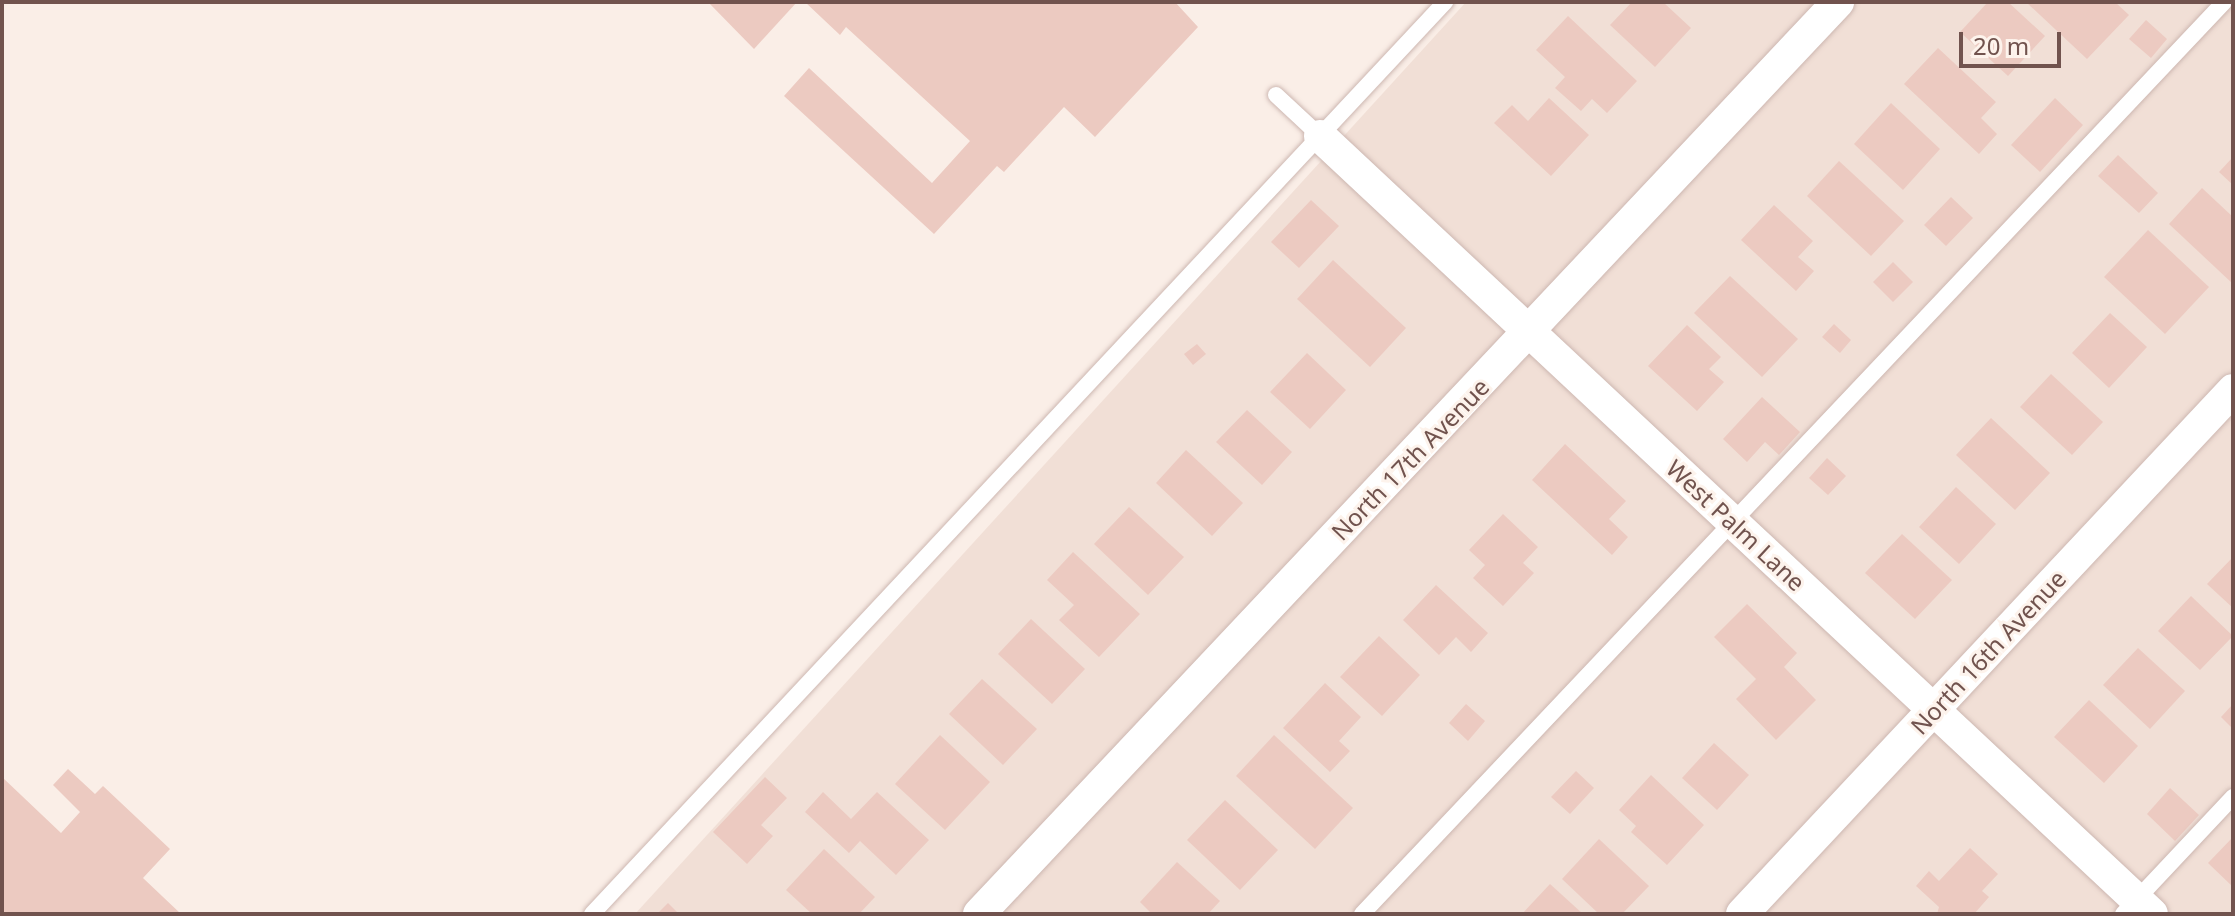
<!DOCTYPE html>
<style>
body{margin:0}
#map{position:relative;width:2235px;height:916px;overflow:hidden;background:#faeee7;font-family:"Noto Sans",sans-serif}
div>[style]{position:absolute}
.residential>*{inset:0;background:#f1dfd6}
.building>*{inset:0;background:#eccac1}
.roads{filter:drop-shadow(0 0 2px #cdb7b1) drop-shadow(0 0 2px #cdb7b1)}
.service>*{height:16px;margin:-8px;padding:0 8px;transform-origin:8px;border-radius:8px;background:#fff}
.minor>*{height:32px;margin:-16px;padding:0 16px;transform-origin:16px;border-radius:16px;background:#fff}
span{translate:-50% -50%;white-space:nowrap;text-align:center;line-height:1.15;-webkit-text-stroke:6px #fdf3ec;paint-order:stroke}
.street-label{font-size:24px;color:#71534e}
.frame{position:absolute;inset:0;border:4px solid #71534e;pointer-events:none}
.scale{position:absolute;left:1959px;top:32px;width:102px;height:36px;box-sizing:border-box;border:4px solid #71534e;border-top:0;padding-left:10px;font-size:24px;line-height:28px;white-space:nowrap;color:#71534e;-webkit-text-stroke:6px #fdf3ec;paint-order:stroke}
</style>
<div id="map">
<div class="residential">
<i style="clip-path:polygon(1466px 2px,2233px 2px,2233px 914px,635px 914px)"></i>
</div>
<div class="building">
<i style="clip-path:polygon(708px 2px,797px 2px,754px 49px)"></i>
<i style="clip-path:polygon(805px 2px,1175px 2px,1198px 27px,1095px 137px,1064px 107px,1004px 172px,997px 166px,934px 234px,784px 96px,809px 68px,932px 183px,970px 141px,846px 27px,840px 35px)"></i>
<i style="clip-path:polygon(1632px 2px,1663px 2px,1691px 28px,1655px 67px,1610px 25px)"></i>
<i style="clip-path:polygon(1988px 2px,2008px 2px,2045px 36px,2008px 76px,1960px 32px)"></i>
<i style="clip-path:polygon(2026px 2px,2115px 2px,2129px 15px,2087px 59px)"></i>
<i style="clip-path:polygon(1568px 16px,1637px 81px,1607px 113px,1592px 99px,1581px 111px,1555px 88px,1565px 77px,1536px 50px)"></i>
<i style="clip-path:polygon(2146px 20px,2167px 39px,2151px 58px,2129px 39px)"></i>
<i style="clip-path:polygon(1938px 48px,1996px 102px,1981px 118px,1997px 134px,1979px 154px,1904px 84px)"></i>
<i style="clip-path:polygon(1549px 98px,1589px 135px,1551px 176px,1494px 123px,1512px 105px,1528px 121px)"></i>
<i style="clip-path:polygon(2055px 98px,2083px 125px,2040px 172px,2011px 145px)"></i>
<i style="clip-path:polygon(1891px 103px,1940px 149px,1903px 190px,1854px 144px)"></i>
<i style="clip-path:polygon(2118px 155px,2158px 193px,2139px 213px,2098px 176px)"></i>
<i style="clip-path:polygon(2233px 157px,2233px 185px,2219px 172px)"></i>
<i style="clip-path:polygon(1839px 161px,1904px 221px,1871px 256px,1807px 196px)"></i>
<i style="clip-path:polygon(2202px 188px,2233px 217px,2233px 284px,2169px 224px)"></i>
<i style="clip-path:polygon(1951px 197px,1973px 218px,1946px 246px,1924px 225px)"></i>
<i style="clip-path:polygon(1311px 200px,1339px 226px,1299px 268px,1271px 242px)"></i>
<i style="clip-path:polygon(1774px 205px,1813px 241px,1798px 257px,1814px 271px,1796px 291px,1741px 240px)"></i>
<i style="clip-path:polygon(2148px 230px,2209px 287px,2165px 334px,2104px 277px)"></i>
<i style="clip-path:polygon(1333px 260px,1406px 328px,1370px 367px,1297px 299px)"></i>
<i style="clip-path:polygon(1893px 262px,1913px 282px,1893px 302px,1873px 282px)"></i>
<i style="clip-path:polygon(1730px 276px,1798px 339px,1762px 377px,1694px 313px)"></i>
<i style="clip-path:polygon(2110px 313px,2147px 347px,2109px 388px,2072px 353px)"></i>
<i style="clip-path:polygon(1834px 324px,1851px 340px,1840px 353px,1822px 337px)"></i>
<i style="clip-path:polygon(1687px 325px,1721px 357px,1709px 369px,1724px 382px,1697px 411px,1648px 366px)"></i>
<i style="clip-path:polygon(1197px 344px,1206px 354px,1193px 365px,1184px 354px)"></i>
<i style="clip-path:polygon(1307px 353px,1346px 390px,1310px 429px,1270px 392px)"></i>
<i style="clip-path:polygon(2051px 374px,2103px 422px,2072px 455px,2020px 407px)"></i>
<i style="clip-path:polygon(1762px 397px,1800px 432px,1779px 455px,1765px 442px,1747px 462px,1723px 439px)"></i>
<i style="clip-path:polygon(1247px 410px,1292px 452px,1262px 485px,1216px 442px)"></i>
<i style="clip-path:polygon(1991px 418px,2050px 473px,2015px 510px,1956px 455px)"></i>
<i style="clip-path:polygon(1565px 444px,1626px 501px,1609px 519px,1628px 537px,1612px 555px,1532px 480px)"></i>
<i style="clip-path:polygon(1186px 450px,1243px 503px,1212px 536px,1156px 483px)"></i>
<i style="clip-path:polygon(1827px 458px,1846px 476px,1828px 495px,1809px 478px)"></i>
<i style="clip-path:polygon(1956px 487px,1996px 524px,1959px 564px,1919px 527px)"></i>
<i style="clip-path:polygon(1129px 507px,1184px 557px,1148px 595px,1094px 544px)"></i>
<i style="clip-path:polygon(1503px 514px,1538px 547px,1523px 563px,1534px 573px,1503px 606px,1473px 578px,1485px 565px,1469px 550px)"></i>
<i style="clip-path:polygon(1902px 534px,1952px 580px,1915px 619px,1865px 573px)"></i>
<i style="clip-path:polygon(1073px 552px,1140px 614px,1099px 657px,1059px 620px,1074px 605px,1047px 580px)"></i>
<i style="clip-path:polygon(2233px 557px,2233px 608px,2207px 584px)"></i>
<i style="clip-path:polygon(1436px 585px,1488px 633px,1471px 652px,1456px 637px,1439px 655px,1403px 620px)"></i>
<i style="clip-path:polygon(2191px 596px,2233px 636px,2200px 670px,2158px 631px)"></i>
<i style="clip-path:polygon(1747px 604px,1797px 653px,1784px 667px,1816px 700px,1776px 740px,1736px 699px,1756px 679px,1714px 637px)"></i>
<i style="clip-path:polygon(1031px 619px,1085px 669px,1052px 704px,998px 654px)"></i>
<i style="clip-path:polygon(1379px 636px,1420px 675px,1382px 716px,1340px 677px)"></i>
<i style="clip-path:polygon(2138px 648px,2185px 691px,2150px 729px,2103px 685px)"></i>
<i style="clip-path:polygon(982px 679px,1037px 729px,1003px 765px,949px 714px)"></i>
<i style="clip-path:polygon(1325px 683px,1361px 717px,1339px 741px,1350px 751px,1330px 772px,1283px 728px)"></i>
<i style="clip-path:polygon(2089px 700px,2138px 746px,2104px 783px,2054px 737px)"></i>
<i style="clip-path:polygon(1466px 704px,1485px 721px,1468px 741px,1449px 723px)"></i>
<i style="clip-path:polygon(2233px 704px,2233px 729px,2221px 717px)"></i>
<i style="clip-path:polygon(940px 735px,990px 782px,945px 830px,895px 784px)"></i>
<i style="clip-path:polygon(1274px 735px,1353px 808px,1315px 849px,1236px 776px)"></i>
<i style="clip-path:polygon(1714px 743px,1749px 775px,1717px 810px,1682px 778px)"></i>
<i style="clip-path:polygon(68px 769px,95px 794px,103px 786px,170px 849px,143px 878px,181px 914px,2px 914px,2px 777px,61px 833px,80px 812px,53px 785px)"></i>
<i style="clip-path:polygon(1576px 771px,1594px 788px,1570px 814px,1551px 797px)"></i>
<i style="clip-path:polygon(1651px 775px,1704px 825px,1667px 865px,1631px 832px,1636px 826px,1619px 810px)"></i>
<i style="clip-path:polygon(765px 777px,787px 798px,761px 825px,773px 836px,747px 864px,713px 832px)"></i>
<i style="clip-path:polygon(2170px 788px,2199px 815px,2175px 841px,2147px 814px)"></i>
<i style="clip-path:polygon(823px 792px,851px 819px,877px 792px,929px 840px,896px 875px,860px 841px,849px 853px,805px 812px)"></i>
<i style="clip-path:polygon(1225px 800px,1278px 850px,1240px 890px,1187px 840px)"></i>
<i style="clip-path:polygon(2233px 837px,2233px 887px,2208px 863px)"></i>
<i style="clip-path:polygon(1599px 839px,1649px 886px,1622px 914px,1599px 914px,1562px 879px)"></i>
<i style="clip-path:polygon(1970px 848px,1998px 874px,1982px 891px,1989px 897px,1974px 914px,1937px 914px,1939px 907px,1916px 886px,1929px 871px,1939px 881px)"></i>
<i style="clip-path:polygon(824px 849px,875px 897px,859px 914px,812px 914px,786px 890px)"></i>
<i style="clip-path:polygon(1177px 862px,1220px 901px,1208px 914px,1152px 914px,1140px 902px)"></i>
<i style="clip-path:polygon(1550px 884px,1583px 914px,1522px 914px)"></i>
<i style="clip-path:polygon(668px 903px,679px 914px,657px 914px)"></i>
</div>
<div class="roads">
<div class="service">
<i style="left:1276px;top:95px;width:60px;rotate:43deg"></i>
<i style="left:592px;top:914px;width:1249px;rotate:-46.91deg"></i>
<i style="left:1362px;top:914px;width:1255px;rotate:-46.61deg"></i>
<i style="left:2123px;top:914px;width:161px;rotate:-46.8deg"></i>
</div>
<div class="minor">
<i style="left:1320px;top:136px;width:1139px;rotate:43.08deg"></i>
<i style="left:979px;top:914px;width:1253px;rotate:-46.71deg"></i>
<i style="left:1742px;top:914px;width:718px;rotate:-46.86deg"></i>
</div>
</div>
<div class="street-label">
<span style="left:1410px;top:459px;rotate:-46deg">North 17th Avenue</span>
<span style="left:1736px;top:525px;rotate:43deg">West Palm Lane</span>
<span style="left:1988px;top:652px;rotate:-47deg">North 16th Avenue</span>
</div>
<div class="frame"></div>
<div class="scale">20 m</div>
</div>
